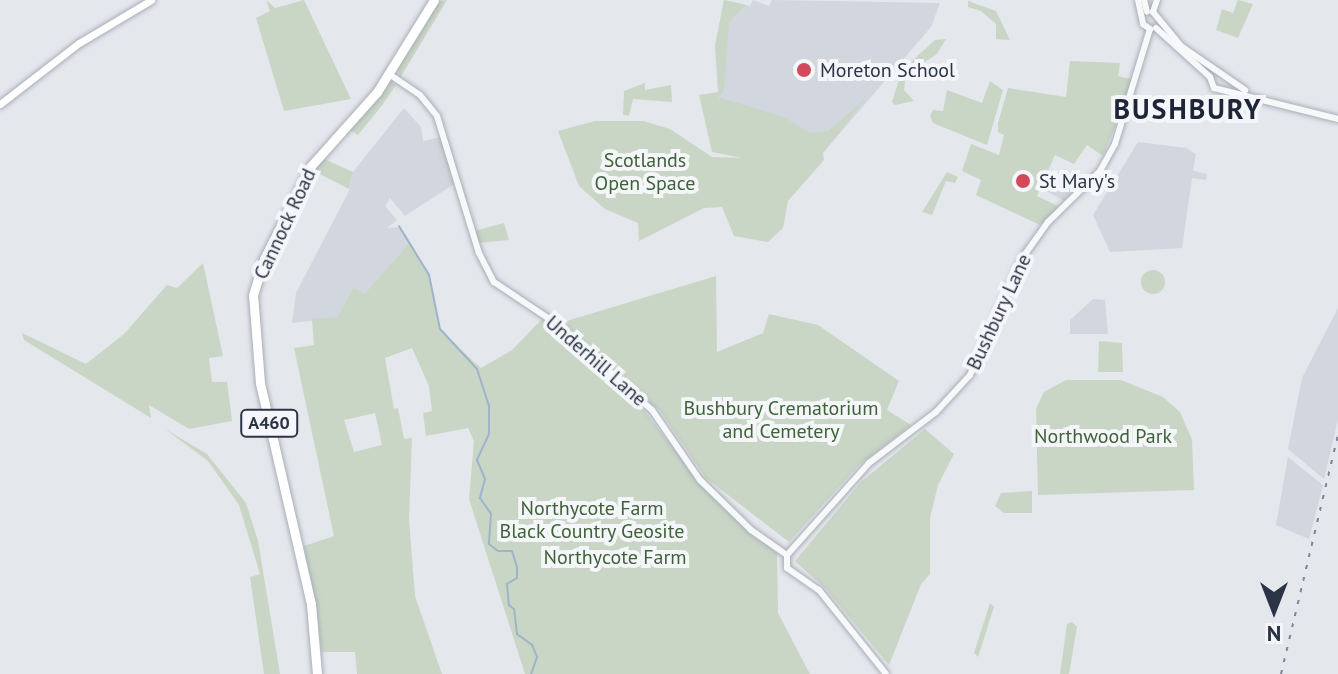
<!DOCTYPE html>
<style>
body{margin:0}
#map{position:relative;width:1338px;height:674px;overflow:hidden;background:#e4e7ec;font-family:"PT Sans",sans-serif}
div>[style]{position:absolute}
.built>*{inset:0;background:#d2d6de}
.green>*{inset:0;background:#c9d6c5}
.round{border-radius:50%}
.stream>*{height:2px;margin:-1px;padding:0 1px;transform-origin:1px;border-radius:1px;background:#9fb4cc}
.roads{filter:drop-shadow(0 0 2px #a9aeb7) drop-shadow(0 0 2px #a9aeb7)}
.tertiary>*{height:6px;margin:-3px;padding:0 3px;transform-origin:3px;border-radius:3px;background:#f7f8fa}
.secondary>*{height:7px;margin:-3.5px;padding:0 3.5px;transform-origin:3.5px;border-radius:3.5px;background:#fff}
.trunk>*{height:9px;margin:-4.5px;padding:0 4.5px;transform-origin:4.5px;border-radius:4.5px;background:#fff}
.rail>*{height:2px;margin-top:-1px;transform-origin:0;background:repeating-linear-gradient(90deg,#7d8696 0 4px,transparent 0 12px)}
.dots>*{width:22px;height:22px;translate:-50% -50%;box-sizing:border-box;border:4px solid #f4f6f9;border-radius:50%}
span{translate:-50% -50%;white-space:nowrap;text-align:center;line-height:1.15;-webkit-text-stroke:8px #f4f6f9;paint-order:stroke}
.shield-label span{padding:2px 6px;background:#f4f6f9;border:2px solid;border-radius:6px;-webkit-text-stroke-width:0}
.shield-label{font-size:18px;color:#2b3445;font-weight:700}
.poi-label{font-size:20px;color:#2b3445}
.left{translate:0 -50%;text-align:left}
.park-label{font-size:20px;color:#3f6138}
.street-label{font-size:20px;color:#2b3445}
.district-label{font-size:28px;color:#1d2536;font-weight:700;letter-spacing:2px}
.north{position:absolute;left:1234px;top:570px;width:80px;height:80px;-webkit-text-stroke:6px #f4f6f9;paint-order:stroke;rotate:180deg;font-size:22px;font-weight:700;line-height:32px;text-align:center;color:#2b3445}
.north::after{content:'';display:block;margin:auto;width:28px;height:36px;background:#2b3445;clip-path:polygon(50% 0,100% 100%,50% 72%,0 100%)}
</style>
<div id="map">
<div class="built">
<i style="clip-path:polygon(724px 0,750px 6px,753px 0,769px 6px,772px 0,940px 3px,931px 27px,823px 153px,718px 97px,715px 46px)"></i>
<i style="clip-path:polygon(404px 108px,421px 127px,423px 141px,441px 137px,454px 184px,405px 216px,390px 198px,385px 206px,397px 220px,387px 228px,399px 227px,410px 242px,363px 295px,353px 288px,338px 318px,292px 323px,296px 293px,349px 191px,353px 172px)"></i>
<i style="clip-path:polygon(1138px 142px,1186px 148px,1196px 154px,1193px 171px,1207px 174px,1206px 180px,1192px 178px,1182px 248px,1110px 252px,1093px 215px)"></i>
<i style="clip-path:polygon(1047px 174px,1060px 178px,1078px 189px,1064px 201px,1041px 188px)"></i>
<i style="clip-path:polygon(1093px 299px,1105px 300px,1108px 334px,1070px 334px,1070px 320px)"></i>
<i style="clip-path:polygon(1338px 308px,1338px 420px,1324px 479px,1288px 449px,1302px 378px)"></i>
<i style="clip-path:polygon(1288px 457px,1323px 485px,1309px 539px,1276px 525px)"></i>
</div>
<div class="green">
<i style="clip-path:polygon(266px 0,275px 8px,304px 0,351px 99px,284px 111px,256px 18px,270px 11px)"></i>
<i style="clip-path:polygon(447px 0,400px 78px,397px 67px,438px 1px)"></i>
<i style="clip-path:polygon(724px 0,746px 5px,729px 22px,724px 91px,718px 97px,784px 117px,810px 133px,828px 131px,866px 98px,823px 153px,824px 160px,788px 201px,783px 228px,768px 242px,734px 236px,722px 207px,704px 208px,639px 241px,638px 223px,605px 209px,579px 186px,558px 131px,595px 121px,643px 121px,670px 129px,712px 157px,742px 158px,712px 152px,699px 95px,719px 92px,715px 46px)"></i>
<i style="clip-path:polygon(1238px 0,1253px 4px,1238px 38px,1216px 30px,1222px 9px,1233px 13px)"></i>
<i style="clip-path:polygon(968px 1px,996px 11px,1010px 40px,996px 39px,996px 24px,981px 11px,968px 7px)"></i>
<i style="clip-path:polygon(946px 39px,937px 54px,906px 74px,904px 90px,914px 101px,895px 105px,892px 102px,902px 70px,935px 40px)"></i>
<i style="clip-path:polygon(1070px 61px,1120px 63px,1118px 76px,1134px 80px,1103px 156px,1087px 145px,1074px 164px,1055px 155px,1037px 196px,1060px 207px,1040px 225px,976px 195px,981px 180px,962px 171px,971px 144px,999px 155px,1004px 135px,998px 132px,998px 123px,1008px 88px,1066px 97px)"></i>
<i style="clip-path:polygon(389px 81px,396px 85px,383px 104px,358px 135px,350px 130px)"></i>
<i style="clip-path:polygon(990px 81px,1003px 90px,987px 145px,933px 123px,930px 116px,933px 110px,943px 111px,947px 90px,982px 103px)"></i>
<i style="clip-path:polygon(645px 83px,645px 90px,671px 85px,672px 102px,633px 99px,629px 116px,623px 115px,624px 91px)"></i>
<i style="clip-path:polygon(322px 158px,353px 172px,349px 189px,314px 171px)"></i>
<i style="clip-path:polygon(947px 172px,958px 177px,955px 183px,946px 181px,932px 215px,922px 212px)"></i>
<i style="clip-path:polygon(504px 223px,509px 240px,478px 243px,474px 231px)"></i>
<i style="clip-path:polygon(evenodd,410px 242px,429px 275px,440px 329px,475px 363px,481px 368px,512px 350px,543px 318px,643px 409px,700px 483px,754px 537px,777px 553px,778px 613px,810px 674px,525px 674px,469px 499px,474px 441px,468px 428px,426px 436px,423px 413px,432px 411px,429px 386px,412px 348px,385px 358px,394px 409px,398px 408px,404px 439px,412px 438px,409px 519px,415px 596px,442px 674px,357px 674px,355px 652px,322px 652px,304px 546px,334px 536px,294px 348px,314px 345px,312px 319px,338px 317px,353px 288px,364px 294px,410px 242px,375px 413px,382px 445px,354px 452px,344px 420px,375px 413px)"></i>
<i style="clip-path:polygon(203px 263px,223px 356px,209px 358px,212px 382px,227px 382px,232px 421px,189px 429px,149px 405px,151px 418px,24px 340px,22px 333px,86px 364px,124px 334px,167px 285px,177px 288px)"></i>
<i class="round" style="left:1141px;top:270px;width:24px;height:24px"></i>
<i style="clip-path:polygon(716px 276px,717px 352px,763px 333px,769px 314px,818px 325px,899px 381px,887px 410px,911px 425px,858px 466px,789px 542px,706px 478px,660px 411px,560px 323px)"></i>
<i style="clip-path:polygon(1099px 341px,1122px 343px,1123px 372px,1098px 372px)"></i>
<i style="clip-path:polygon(1066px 380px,1121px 380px,1163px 397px,1180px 412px,1192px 440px,1194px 490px,1038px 495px,1036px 409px,1044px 392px)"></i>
<i style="clip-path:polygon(165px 429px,207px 454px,246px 503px,258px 541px,280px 674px,264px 674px,250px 577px,260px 574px,239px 505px,208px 461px)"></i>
<i style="clip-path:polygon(925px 429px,954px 454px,938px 485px,930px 518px,930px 574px,921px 584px,889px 665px,826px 589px,795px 561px,861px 482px)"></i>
<i style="clip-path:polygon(1032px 491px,1032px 513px,1004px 513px,995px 506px,1001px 493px)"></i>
<i style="clip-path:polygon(990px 603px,994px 607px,978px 657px,974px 653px)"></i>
<i style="clip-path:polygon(1072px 622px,1077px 627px,1069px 674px,1060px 674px,1067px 624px)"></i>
</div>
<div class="stream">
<i style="left:399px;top:226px;width:57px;rotate:58.5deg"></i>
<i style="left:429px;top:275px;width:55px;rotate:78.5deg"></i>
<i style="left:440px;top:329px;width:54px;rotate:47.2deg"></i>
<i style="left:477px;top:369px;width:38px;rotate:72deg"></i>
<i style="left:489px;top:405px;width:29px;rotate:90deg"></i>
<i style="left:489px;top:434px;width:29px;rotate:115deg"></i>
<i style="left:477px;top:460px;width:21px;rotate:67deg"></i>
<i style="left:485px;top:479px;width:20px;rotate:105deg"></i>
<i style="left:480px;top:498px;width:19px;rotate:55deg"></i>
<i style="left:491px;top:514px;width:30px;rotate:94deg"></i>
<i style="left:489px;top:544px;width:11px;rotate:38deg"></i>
<i style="left:498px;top:551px;width:14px"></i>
<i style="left:512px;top:551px;width:17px;rotate:73deg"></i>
<i style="left:517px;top:567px;width:11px;rotate:90deg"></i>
<i style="left:517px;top:578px;width:12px;rotate:149deg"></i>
<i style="left:507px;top:584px;width:21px;rotate:85deg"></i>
<i style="left:509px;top:605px;width:6px;rotate:39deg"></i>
<i style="left:514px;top:609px;width:25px;rotate:83deg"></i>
<i style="left:517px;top:634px;width:19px;rotate:36deg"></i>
<i style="left:532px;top:645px;width:13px;rotate:67deg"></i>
<i style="left:537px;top:657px;width:18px;rotate:109deg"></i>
</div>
<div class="roads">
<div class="tertiary">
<i style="left:1138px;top:0;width:25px;rotate:78deg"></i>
<i style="left:1143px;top:24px;width:9px;rotate:36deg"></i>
<i style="left:1144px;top:0;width:12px;rotate:76deg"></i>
<i style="left:1153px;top:12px;width:44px;rotate:50.5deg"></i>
<i style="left:1181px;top:46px;width:78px;rotate:34.5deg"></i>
<i style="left:1153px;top:12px;width:13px;rotate:-72deg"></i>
<i style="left:1156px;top:28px;width:73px;rotate:42.2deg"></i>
<i style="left:1210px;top:77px;width:12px;rotate:70deg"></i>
<i style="left:1214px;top:88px;width:128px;rotate:14deg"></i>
<i style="left:389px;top:74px;width:37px;rotate:34deg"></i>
<i style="left:420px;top:95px;width:27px;rotate:51deg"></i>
<i style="left:437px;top:116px;width:143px;rotate:73deg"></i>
<i style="left:479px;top:253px;width:33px;rotate:63deg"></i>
<i style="left:494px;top:282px;width:76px;rotate:33.7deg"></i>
<i style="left:557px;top:324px;width:128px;rotate:42.2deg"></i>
<i style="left:652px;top:410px;width:85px;rotate:55.6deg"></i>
<i style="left:700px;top:480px;width:71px;rotate:44.4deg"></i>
<i style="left:751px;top:530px;width:44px;rotate:34.8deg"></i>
<i style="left:787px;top:555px;width:123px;rotate:-48.3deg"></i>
<i style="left:869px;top:463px;width:84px;rotate:-37.3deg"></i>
<i style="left:936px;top:412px;width:50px;rotate:-47.4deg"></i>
<i style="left:970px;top:375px;width:129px;rotate:-65.8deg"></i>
<i style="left:1023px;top:257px;width:43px;rotate:-54.5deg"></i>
<i style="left:1048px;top:222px;width:73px;rotate:-44.4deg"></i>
<i style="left:1100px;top:171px;width:31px;rotate:-61deg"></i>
<i style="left:1115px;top:144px;width:120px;rotate:-73.1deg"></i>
<i style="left:787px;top:555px;width:13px;rotate:90deg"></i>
<i style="left:787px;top:568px;width:39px;rotate:35deg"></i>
<i style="left:819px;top:590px;width:107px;rotate:51.4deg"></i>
</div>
<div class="secondary">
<i style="left:0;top:104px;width:100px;rotate:-37.7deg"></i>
<i style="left:79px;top:43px;width:84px;rotate:-30.8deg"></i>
</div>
<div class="trunk">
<i style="left:317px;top:674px;width:70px;rotate:-94.9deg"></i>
<i style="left:311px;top:604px;width:227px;rotate:-103deg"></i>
<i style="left:260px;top:383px;width:88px;rotate:-94.5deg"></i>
<i style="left:253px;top:295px;width:38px;rotate:-73deg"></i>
<i style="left:264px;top:259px;width:104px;rotate:-63.2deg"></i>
<i style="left:311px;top:166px;width:99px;rotate:-48.3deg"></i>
<i style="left:377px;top:92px;width:108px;rotate:-58.2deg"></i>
</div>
</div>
<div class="rail">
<i style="left:1281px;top:674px;width:246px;rotate:-76.6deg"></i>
</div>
<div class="dots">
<i style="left:804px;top:70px;background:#d1495b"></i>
<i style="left:1023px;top:181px;background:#d1495b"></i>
</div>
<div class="shield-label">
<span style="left:269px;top:423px">A460</span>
</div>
<div class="poi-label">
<span class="left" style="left:820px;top:70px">Moreton School</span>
<span class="left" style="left:1039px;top:181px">St Mary's</span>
</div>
<div class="park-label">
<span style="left:645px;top:172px">Scotlands<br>Open Space</span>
<span style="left:781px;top:420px">Bushbury Crematorium<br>and Cemetery</span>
<span style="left:1103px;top:436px">Northwood Park</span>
<span style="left:592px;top:520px">Northycote Farm<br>Black Country Geosite</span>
<span style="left:615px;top:557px">Northycote Farm</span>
</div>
<div class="street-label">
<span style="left:285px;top:224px;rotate:-65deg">Cannock Road</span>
<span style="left:999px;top:312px;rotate:-65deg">Bushbury Lane</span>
<span style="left:596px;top:361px;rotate:41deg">Underhill Lane</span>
</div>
<div class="district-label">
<span style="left:1188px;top:109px">BUSHBURY</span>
</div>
<div class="north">N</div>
</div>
